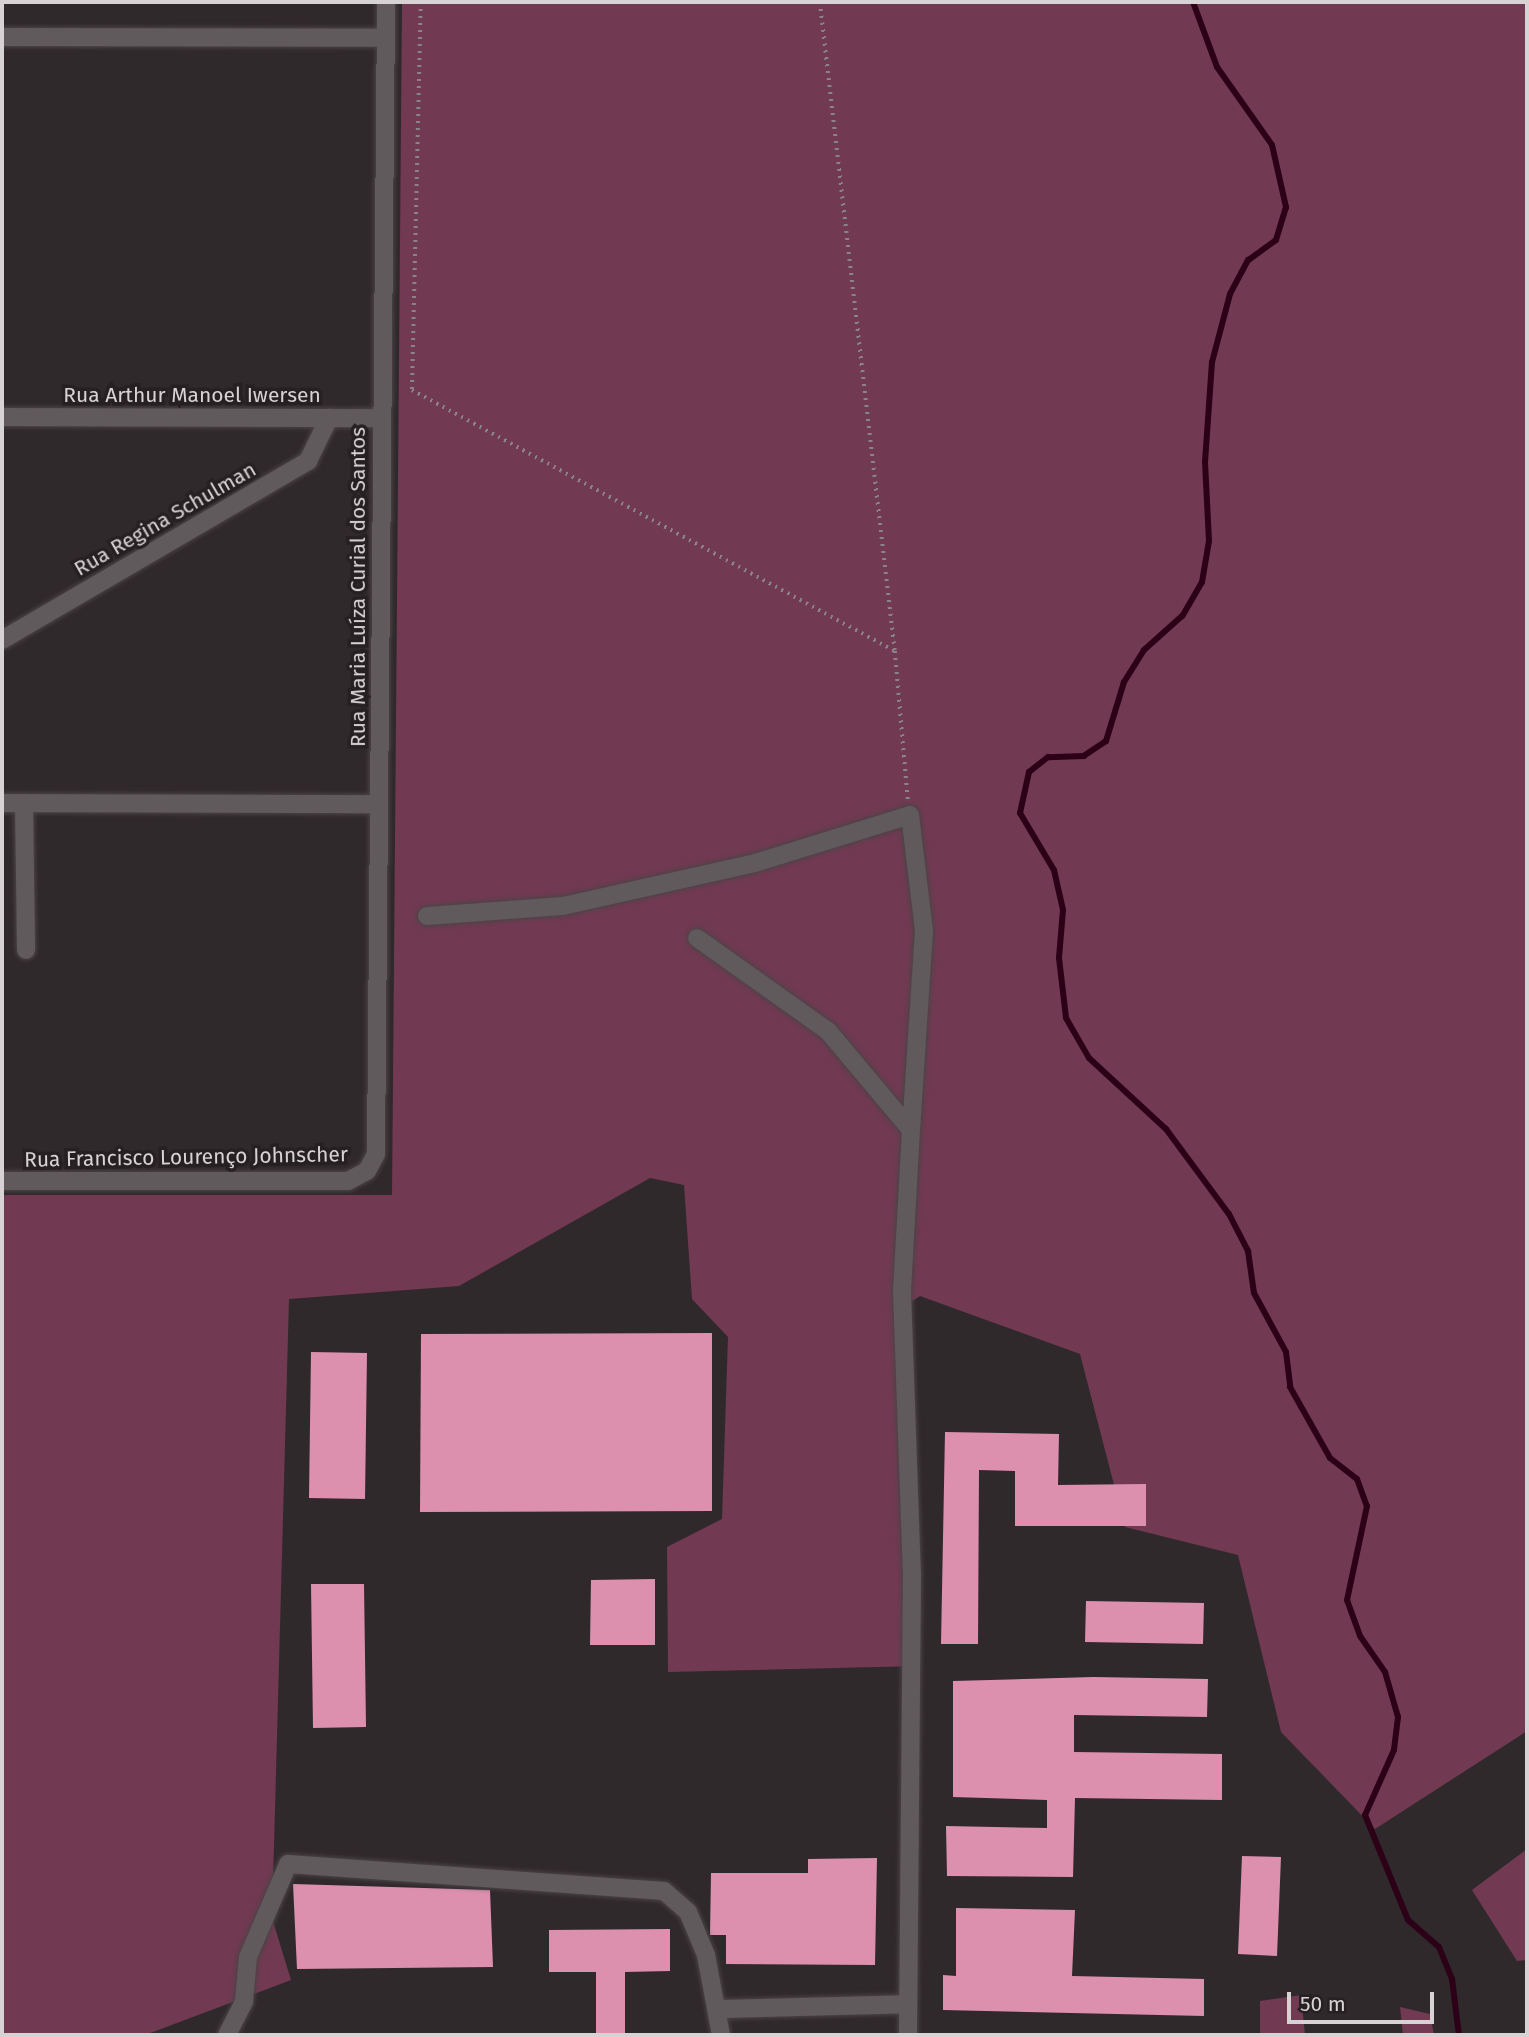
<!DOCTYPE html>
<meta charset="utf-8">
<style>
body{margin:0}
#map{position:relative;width:1529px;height:2037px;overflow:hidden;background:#30292c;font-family:"Fira Sans",sans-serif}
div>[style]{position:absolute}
.green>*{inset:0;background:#713a52}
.stream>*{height:6px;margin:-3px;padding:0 3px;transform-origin:3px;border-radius:3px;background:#2c0016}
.building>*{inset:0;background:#dc90ae}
.path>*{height:3.5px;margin-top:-1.75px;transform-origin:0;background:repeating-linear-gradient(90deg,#8a8486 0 2px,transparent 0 7px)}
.roads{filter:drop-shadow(0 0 2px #4a4446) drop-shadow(0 0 2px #4a4446)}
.minor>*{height:18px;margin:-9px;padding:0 9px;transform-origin:9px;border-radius:9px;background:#615a5c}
span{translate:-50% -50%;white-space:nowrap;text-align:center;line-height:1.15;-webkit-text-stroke:7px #262022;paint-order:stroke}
.street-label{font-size:21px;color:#d7d3d4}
.frame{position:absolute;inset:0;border:4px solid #d7d3d4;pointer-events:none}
.scale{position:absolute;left:1287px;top:1992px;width:147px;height:32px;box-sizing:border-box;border:4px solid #d7d3d4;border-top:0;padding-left:9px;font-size:21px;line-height:24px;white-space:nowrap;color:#d7d3d4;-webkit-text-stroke:5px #262022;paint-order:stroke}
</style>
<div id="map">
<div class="green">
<i style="clip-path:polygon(402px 2px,1527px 2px,1527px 1731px,1375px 1829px,1281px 1732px,1238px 1555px,1125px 1527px,1080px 1354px,920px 1296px,908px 1304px,919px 1666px,668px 1672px,667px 1547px,722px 1519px,728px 1337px,692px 1299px,684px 1185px,650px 1178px,459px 1286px,289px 1299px,272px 1918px,291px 1980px,145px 2035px,2px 2035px,2px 1195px,392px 1195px)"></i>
<i style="clip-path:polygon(1527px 1849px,1527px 1960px,1517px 1961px,1472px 1890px)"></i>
<i style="clip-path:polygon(1301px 1995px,1305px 2035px,1260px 2035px,1260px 2001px)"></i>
<i style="clip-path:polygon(1400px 2007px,1430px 2014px,1434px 2035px,1403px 2035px)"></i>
</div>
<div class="stream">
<i style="left:1193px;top:2px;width:69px;rotate:69.7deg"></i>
<i style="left:1217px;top:67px;width:95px;rotate:54.8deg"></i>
<i style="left:1272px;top:145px;width:64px;rotate:77.3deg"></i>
<i style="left:1286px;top:207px;width:34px;rotate:107deg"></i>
<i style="left:1276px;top:240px;width:34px;rotate:144deg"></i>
<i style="left:1248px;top:260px;width:38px;rotate:118deg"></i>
<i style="left:1230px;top:294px;width:70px;rotate:104.8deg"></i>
<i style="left:1212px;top:362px;width:100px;rotate:94deg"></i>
<i style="left:1205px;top:462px;width:79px;rotate:87.1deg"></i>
<i style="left:1209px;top:541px;width:42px;rotate:99.7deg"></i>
<i style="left:1202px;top:582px;width:39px;rotate:120deg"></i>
<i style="left:1182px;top:616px;width:51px;rotate:138.2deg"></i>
<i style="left:1144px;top:650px;width:38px;rotate:122deg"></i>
<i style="left:1124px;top:682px;width:62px;rotate:107deg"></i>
<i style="left:1106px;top:741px;width:27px;rotate:146deg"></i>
<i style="left:1084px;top:756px;width:36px;rotate:178deg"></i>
<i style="left:1048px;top:757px;width:24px;rotate:142deg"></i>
<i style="left:1029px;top:772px;width:42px;rotate:102.4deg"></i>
<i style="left:1020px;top:813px;width:66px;rotate:59.2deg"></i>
<i style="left:1054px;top:870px;width:41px;rotate:77.3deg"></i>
<i style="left:1063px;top:910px;width:48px;rotate:94.8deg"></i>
<i style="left:1059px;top:958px;width:60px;rotate:83.3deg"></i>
<i style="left:1066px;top:1018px;width:46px;rotate:60.1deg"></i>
<i style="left:1089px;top:1058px;width:105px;rotate:42.7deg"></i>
<i style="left:1166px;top:1129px;width:106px;rotate:53.5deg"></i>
<i style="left:1229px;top:1214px;width:42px;rotate:62.8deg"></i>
<i style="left:1248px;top:1251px;width:42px;rotate:81.9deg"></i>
<i style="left:1254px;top:1293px;width:67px;rotate:61.5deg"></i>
<i style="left:1286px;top:1352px;width:35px;rotate:83deg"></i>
<i style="left:1290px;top:1387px;width:81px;rotate:60.6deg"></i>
<i style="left:1330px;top:1458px;width:34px;rotate:38deg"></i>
<i style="left:1357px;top:1479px;width:29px;rotate:70deg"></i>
<i style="left:1367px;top:1506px;width:96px;rotate:102deg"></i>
<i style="left:1347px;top:1600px;width:38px;rotate:70deg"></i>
<i style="left:1360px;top:1636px;width:44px;rotate:55.2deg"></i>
<i style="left:1385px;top:1672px;width:47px;rotate:73.9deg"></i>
<i style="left:1398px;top:1717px;width:33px;rotate:97deg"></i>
<i style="left:1394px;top:1750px;width:71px;rotate:114deg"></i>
<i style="left:1365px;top:1815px;width:113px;rotate:67.7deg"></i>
<i style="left:1408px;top:1920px;width:41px;rotate:41.1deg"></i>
<i style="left:1439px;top:1947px;width:35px;rotate:68deg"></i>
<i style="left:1452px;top:1979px;width:56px;rotate:82.9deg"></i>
</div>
<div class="building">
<i style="clip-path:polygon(712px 1333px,712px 1511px,420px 1512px,421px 1334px)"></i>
<i style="clip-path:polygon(311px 1352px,367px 1353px,365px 1499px,309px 1498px)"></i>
<i style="clip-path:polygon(945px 1432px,1059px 1434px,1058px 1485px,1146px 1484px,1146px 1526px,1015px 1526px,1015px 1471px,979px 1470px,978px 1644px,941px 1644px)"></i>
<i style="clip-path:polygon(655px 1579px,655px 1645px,590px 1645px,591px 1580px)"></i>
<i style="clip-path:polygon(311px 1584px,364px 1584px,366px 1727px,313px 1728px)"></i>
<i style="clip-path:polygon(1086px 1601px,1204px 1603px,1203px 1644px,1085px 1642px)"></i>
<i style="clip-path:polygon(1093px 1677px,1208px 1679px,1207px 1717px,1074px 1715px,1074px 1752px,1222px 1754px,1222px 1800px,1075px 1798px,1073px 1877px,947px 1876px,946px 1826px,1047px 1828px,1047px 1800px,953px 1797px,953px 1681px)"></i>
<i style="clip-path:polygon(1242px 1856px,1281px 1857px,1277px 1956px,1238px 1954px)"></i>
<i style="clip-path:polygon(877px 1858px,875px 1965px,726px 1964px,726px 1935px,710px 1935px,711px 1873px,808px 1873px,808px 1859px)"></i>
<i style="clip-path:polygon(293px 1884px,490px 1890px,493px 1967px,297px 1969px)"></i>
<i style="clip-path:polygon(956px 1908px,1075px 1910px,1072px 1976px,1204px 1979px,1204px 2016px,943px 2010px,943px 1975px,956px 1976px)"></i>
<i style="clip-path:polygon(670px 1929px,670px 1971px,625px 1972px,625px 2035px,596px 2035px,596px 1972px,549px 1972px,549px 1930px)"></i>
</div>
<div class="path">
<i style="left:421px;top:2px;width:388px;rotate:91.3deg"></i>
<i style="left:412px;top:390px;width:549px;rotate:28.39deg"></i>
<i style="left:895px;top:651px;width:149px;rotate:85deg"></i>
<i style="left:820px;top:2px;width:653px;rotate:83.41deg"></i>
</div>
<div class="roads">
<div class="minor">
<i style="left:2px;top:37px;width:383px;rotate:0.1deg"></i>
<i style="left:2px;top:417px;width:380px;rotate:0.2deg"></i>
<i style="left:2px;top:640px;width:355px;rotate:-30.3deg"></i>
<i style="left:308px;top:461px;width:48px;rotate:-64deg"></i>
<i style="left:2px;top:803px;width:377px;rotate:0.2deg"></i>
<i style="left:24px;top:803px;width:147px;rotate:89.2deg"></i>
<i style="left:427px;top:916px;width:136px;rotate:-4.2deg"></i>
<i style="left:563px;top:906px;width:197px;rotate:-12.6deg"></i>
<i style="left:755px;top:863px;width:162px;rotate:-17.2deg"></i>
<i style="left:910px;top:815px;width:116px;rotate:83.1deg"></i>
<i style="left:924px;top:930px;width:200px;rotate:93.7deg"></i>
<i style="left:697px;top:938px;width:161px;rotate:35.4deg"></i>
<i style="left:828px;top:1031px;width:129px;rotate:50deg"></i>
<i style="left:911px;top:1130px;width:161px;rotate:93.2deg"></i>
<i style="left:902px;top:1291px;width:282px;rotate:88deg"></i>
<i style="left:912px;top:1573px;width:462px;rotate:90.5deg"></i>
<i style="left:2px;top:1181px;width:346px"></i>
<i style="left:348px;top:1181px;width:21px;rotate:-28deg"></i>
<i style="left:367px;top:1171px;width:19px;rotate:-62deg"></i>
<i style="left:376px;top:1154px;width:1152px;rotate:-89.5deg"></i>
<i style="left:721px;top:2009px;width:186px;rotate:-1.5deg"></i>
<i style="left:227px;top:2035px;width:38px;rotate:-63deg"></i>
<i style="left:244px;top:2001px;width:44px;rotate:-84.8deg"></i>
<i style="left:248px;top:1957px;width:101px;rotate:-66.7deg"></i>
<i style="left:288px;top:1864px;width:377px;rotate:4.1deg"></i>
<i style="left:664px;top:1891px;width:32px;rotate:41deg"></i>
<i style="left:688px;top:1912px;width:47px;rotate:67.3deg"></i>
<i style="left:706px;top:1955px;width:81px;rotate:79.4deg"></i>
</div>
</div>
<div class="street-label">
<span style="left:192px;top:395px">Rua Arthur Manoel Iwersen</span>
<span style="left:165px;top:519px;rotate:-30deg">Rua Regina Schulman</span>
<span style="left:358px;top:587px;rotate:-90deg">Rua Maria Luíza Curial dos Santos</span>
<span style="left:186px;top:1157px;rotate:-1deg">Rua Francisco Lourenço Johnscher</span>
</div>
<div class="frame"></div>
<div class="scale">50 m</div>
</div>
